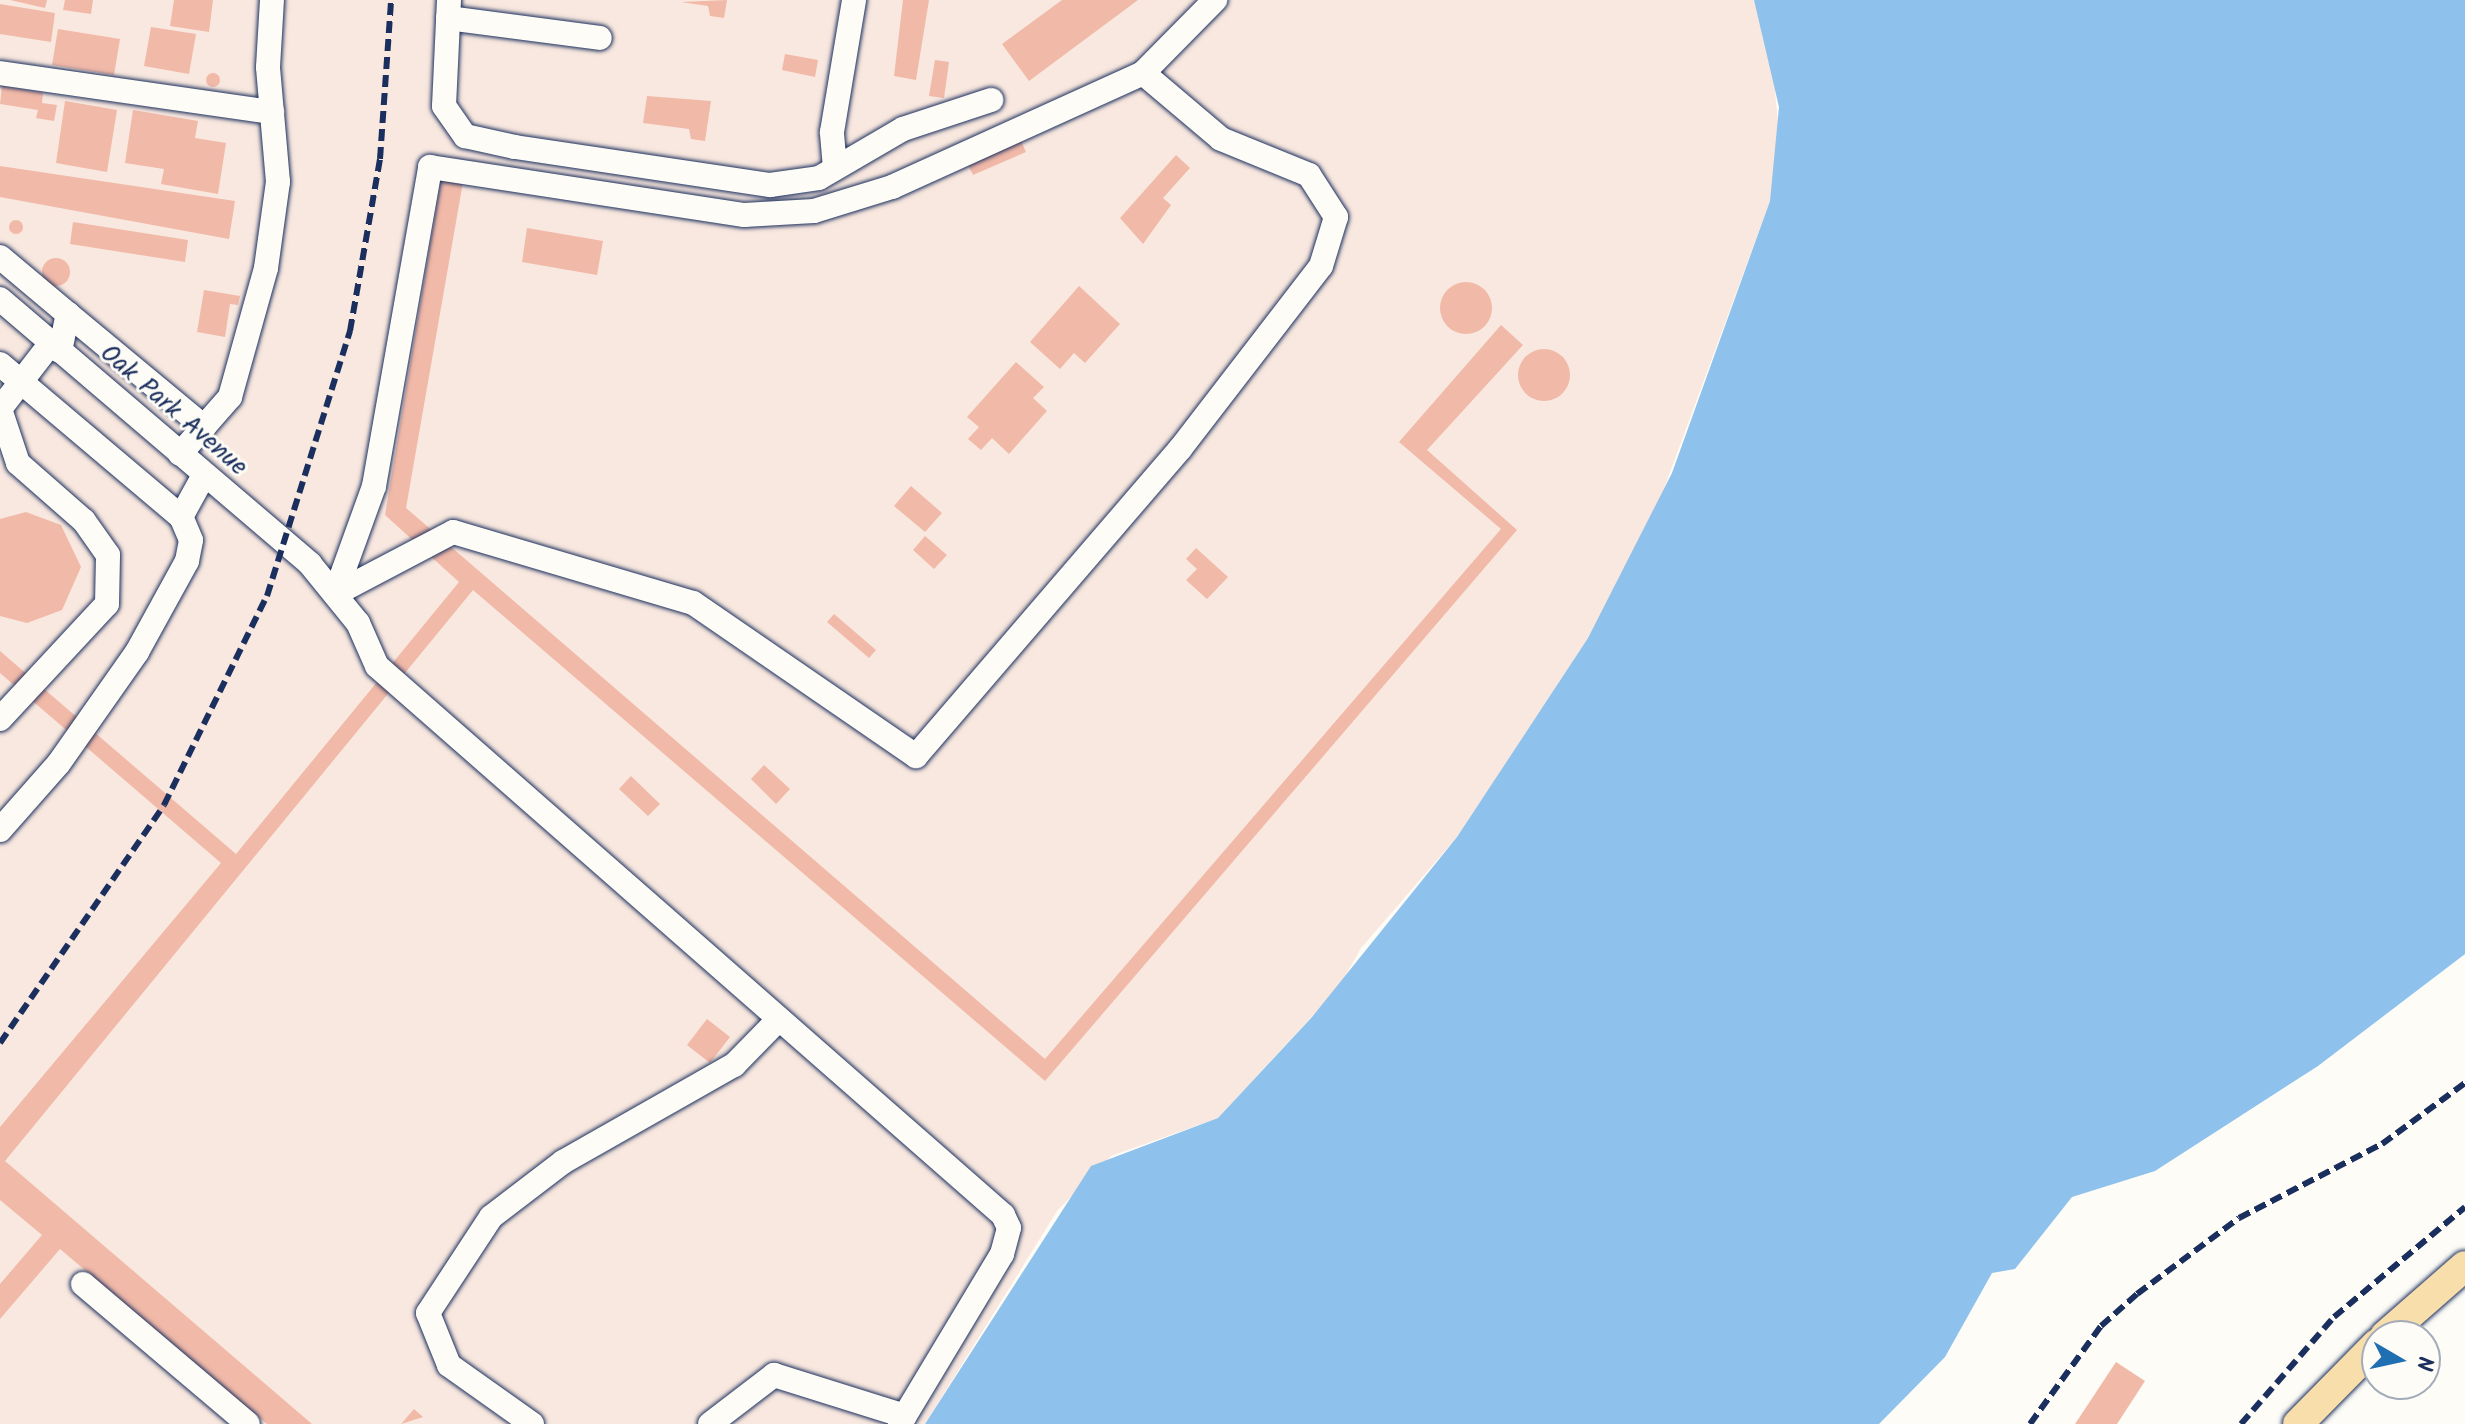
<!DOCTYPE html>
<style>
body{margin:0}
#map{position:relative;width:2465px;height:1424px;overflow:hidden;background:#fdfcf7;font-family:Kalam,sans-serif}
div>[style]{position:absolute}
.built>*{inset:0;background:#f9e8df}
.water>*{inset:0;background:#8ec1eb}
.building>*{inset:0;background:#f1b9a8}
.round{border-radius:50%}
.roads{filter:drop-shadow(0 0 2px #1b2f5e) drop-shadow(0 0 2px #1b2f5e)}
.minor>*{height:24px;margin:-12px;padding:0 12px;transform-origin:12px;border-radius:12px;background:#fdfcf7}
.major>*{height:30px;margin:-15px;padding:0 15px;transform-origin:15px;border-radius:15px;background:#f8deab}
.rail>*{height:6px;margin-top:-3px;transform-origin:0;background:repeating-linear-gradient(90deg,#1b2f5e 0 12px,transparent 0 18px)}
span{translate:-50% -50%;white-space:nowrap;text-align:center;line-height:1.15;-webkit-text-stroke:6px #fdfcf7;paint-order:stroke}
.street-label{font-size:26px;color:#1b2f5e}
.north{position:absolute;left:2361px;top:1320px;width:80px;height:80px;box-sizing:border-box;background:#fdfcf7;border:2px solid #a3aaba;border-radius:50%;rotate:99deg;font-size:22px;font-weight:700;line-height:32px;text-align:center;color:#1b2f5e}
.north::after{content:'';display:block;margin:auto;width:28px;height:36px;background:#1f6fb2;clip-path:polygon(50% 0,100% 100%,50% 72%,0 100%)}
</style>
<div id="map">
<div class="built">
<i style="clip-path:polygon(0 0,1754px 0,1772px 57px,1780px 146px,1770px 201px,1655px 513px,1588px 638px,1457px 837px,1361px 948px,1339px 987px,1218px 1118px,1111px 1156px,1057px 1211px,925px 1424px,0 1424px)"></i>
</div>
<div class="water">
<i style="clip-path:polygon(1754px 0,2465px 0,2465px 954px,2318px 1066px,2155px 1171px,2072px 1197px,2015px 1269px,1992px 1273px,1945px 1357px,1879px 1424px,925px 1424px,1091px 1166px,1218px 1118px,1312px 1017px,1457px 837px,1588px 638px,1672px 473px,1770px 201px,1779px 107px)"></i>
</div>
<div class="building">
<i style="clip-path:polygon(10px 0,47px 0,45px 8px)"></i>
<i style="clip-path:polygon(65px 0,93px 0,91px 14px,63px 10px)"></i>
<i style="clip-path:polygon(174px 0,213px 0,209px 32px,170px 26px)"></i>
<i style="clip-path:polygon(727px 0,724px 18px,710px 16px,708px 6px,681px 2px)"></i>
<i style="clip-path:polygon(903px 0,929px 0,916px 80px,894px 76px)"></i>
<i style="clip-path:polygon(1062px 0,1138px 0,1029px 81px,1002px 44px)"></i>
<i style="clip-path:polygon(0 4px,55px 13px,51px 42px,0 34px)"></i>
<i style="clip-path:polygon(151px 27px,196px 34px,189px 74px,144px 66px)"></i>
<i style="clip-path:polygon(58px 29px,120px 39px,114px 75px,52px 65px)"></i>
<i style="clip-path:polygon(785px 54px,818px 60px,815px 77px,782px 70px)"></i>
<i style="clip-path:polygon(935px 60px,949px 62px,944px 98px,929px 96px)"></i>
<i class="round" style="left:206px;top:73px;width:14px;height:14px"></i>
<i style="clip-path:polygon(2px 86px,43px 93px,42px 103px,57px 105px,54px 121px,36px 118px,38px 110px,0 104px)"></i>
<i style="clip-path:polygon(647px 96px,711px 101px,705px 141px,691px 139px,689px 129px,643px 123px)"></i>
<i style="clip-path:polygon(65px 101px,117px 110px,107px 172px,56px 163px)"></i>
<i style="clip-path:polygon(133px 110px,198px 121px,195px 138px,226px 143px,218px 194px,161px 184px,164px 169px,125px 163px)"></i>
<i style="clip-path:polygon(1021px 141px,1026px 152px,973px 175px,968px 165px)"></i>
<i style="clip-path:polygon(1176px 155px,1190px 168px,1163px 198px,1171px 205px,1143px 244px,1120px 218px)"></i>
<i style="clip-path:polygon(0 166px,235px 201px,229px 239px,0 197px)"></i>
<i style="clip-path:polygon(441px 180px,463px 182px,406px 508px,1045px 1059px,1501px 529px,1399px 442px,1501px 325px,1523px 345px,1427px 450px,1517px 530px,1045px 1081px,473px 590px,5px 1161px,312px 1424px,267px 1424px,60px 1249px,0 1319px,0 1284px,42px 1235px,0 1200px,0 1127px,221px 863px,0 673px,0 651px,236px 854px,459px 582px,385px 515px)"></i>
<i class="round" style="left:9px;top:220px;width:14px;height:14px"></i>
<i style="clip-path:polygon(73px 222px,188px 240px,185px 262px,70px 244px)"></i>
<i style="clip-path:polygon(527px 228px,603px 241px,597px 275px,522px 262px)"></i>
<i class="round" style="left:42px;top:258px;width:28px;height:28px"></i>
<i class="round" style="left:1440px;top:282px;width:52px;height:52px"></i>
<i style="clip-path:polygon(1079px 286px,1120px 324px,1085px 363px,1074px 353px,1060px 369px,1030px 342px)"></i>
<i style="clip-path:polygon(204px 290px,240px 296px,238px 305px,230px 304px,225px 337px,197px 332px)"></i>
<i class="round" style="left:1518px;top:349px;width:52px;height:52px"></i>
<i style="clip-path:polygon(1016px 362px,1044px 387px,1033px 398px,1047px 411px,1009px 454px,992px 438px,981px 450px,968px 439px,979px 427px,967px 417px)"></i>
<i style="clip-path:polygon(911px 486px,942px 513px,925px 532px,894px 506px)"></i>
<i style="clip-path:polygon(26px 512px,61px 525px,81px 567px,62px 610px,27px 623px,0 616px,0 519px)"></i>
<i style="clip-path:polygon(925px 536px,947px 555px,934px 569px,913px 550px)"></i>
<i style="clip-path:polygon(1196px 548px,1228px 577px,1207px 599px,1186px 580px,1197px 569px,1186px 559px)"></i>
<i style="clip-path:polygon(834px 614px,876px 650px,869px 658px,827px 622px)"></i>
<i style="clip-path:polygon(764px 765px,790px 789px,776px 804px,751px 779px)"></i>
<i style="clip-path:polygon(631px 776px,660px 804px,648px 816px,619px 789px)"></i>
<i style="clip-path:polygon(707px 1019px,730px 1037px,710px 1063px,687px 1045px)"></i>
<i style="clip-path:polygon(2116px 1362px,2145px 1381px,2117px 1424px,2075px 1424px)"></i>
<i style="clip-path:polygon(414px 1409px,423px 1417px,401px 1424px)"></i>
</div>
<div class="roads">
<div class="minor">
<i style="left:449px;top:0;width:106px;rotate:92.7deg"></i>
<i style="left:444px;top:106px;width:37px;rotate:55deg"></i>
<i style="left:465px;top:136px;width:51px;rotate:12.4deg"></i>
<i style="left:515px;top:147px;width:258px;rotate:8.5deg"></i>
<i style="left:770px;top:185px;width:49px;rotate:-8.1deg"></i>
<i style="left:819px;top:178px;width:97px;rotate:-30.3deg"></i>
<i style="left:903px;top:129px;width:93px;rotate:-18.2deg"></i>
<i style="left:448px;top:18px;width:153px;rotate:7.5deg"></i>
<i style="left:0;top:73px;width:275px;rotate:8.2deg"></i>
<i style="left:1143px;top:73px;width:102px;rotate:40.2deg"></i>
<i style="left:1221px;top:139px;width:95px;rotate:22.2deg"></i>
<i style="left:1309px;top:175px;width:50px;rotate:57.3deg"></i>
<i style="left:1336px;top:217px;width:51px;rotate:107deg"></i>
<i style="left:1321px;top:266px;width:231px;rotate:127.6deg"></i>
<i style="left:1180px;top:449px;width:405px;rotate:130.7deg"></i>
<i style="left:916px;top:756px;width:270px;rotate:-145.5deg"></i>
<i style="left:693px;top:603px;width:250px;rotate:-163.5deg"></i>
<i style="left:453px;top:532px;width:133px;rotate:152.3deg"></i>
<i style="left:335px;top:594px;width:115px;rotate:-70.1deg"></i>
<i style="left:374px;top:486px;width:324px;rotate:-80deg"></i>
<i style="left:430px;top:167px;width:318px;rotate:8.7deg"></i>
<i style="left:744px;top:215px;width:70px;rotate:-3.3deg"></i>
<i style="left:814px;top:211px;width:82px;rotate:-17.1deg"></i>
<i style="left:892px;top:187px;width:276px;rotate:-24.4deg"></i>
<i style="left:1143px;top:73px;width:103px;rotate:-45.4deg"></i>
<i style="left:835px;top:168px;width:36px;rotate:-95deg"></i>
<i style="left:832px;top:132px;width:134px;rotate:-80.5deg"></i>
<i style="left:0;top:257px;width:89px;rotate:40deg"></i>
<i style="left:0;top:299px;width:408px;rotate:40.5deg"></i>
<i style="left:310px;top:564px;width:76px;rotate:50.9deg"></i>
<i style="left:358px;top:623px;width:47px;rotate:66.2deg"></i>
<i style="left:377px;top:666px;width:833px;rotate:41.25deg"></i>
<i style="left:1003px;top:1215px;width:14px;rotate:65deg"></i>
<i style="left:1009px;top:1228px;width:27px;rotate:105deg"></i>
<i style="left:1002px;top:1254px;width:198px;rotate:121deg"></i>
<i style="left:60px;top:351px;width:38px;rotate:-78deg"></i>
<i style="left:68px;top:314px;width:177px;rotate:39.7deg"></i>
<i style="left:0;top:364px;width:237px;rotate:40.2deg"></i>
<i style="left:180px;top:454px;width:76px;rotate:-48.7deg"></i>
<i style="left:230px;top:397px;width:134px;rotate:-74.4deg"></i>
<i style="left:266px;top:268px;width:87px;rotate:-82.1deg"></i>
<i style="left:278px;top:182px;width:115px;rotate:-95deg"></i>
<i style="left:268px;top:67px;width:67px;rotate:-86.6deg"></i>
<i style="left:0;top:719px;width:157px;rotate:-47.1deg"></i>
<i style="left:107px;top:604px;width:49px;rotate:-88.8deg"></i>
<i style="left:108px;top:555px;width:42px;rotate:-125.2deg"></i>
<i style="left:84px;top:521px;width:88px;rotate:-138.7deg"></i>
<i style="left:18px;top:463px;width:57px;rotate:-108.4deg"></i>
<i style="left:0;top:409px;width:83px;rotate:-52.3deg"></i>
<i style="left:0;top:830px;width:89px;rotate:-48.6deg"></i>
<i style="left:59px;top:763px;width:136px;rotate:-54.9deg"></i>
<i style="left:137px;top:652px;width:104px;rotate:-61.2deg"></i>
<i style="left:187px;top:561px;width:21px;rotate:-79deg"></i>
<i style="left:191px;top:540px;width:25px;rotate:-113deg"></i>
<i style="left:181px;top:517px;width:48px;rotate:-61.3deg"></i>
<i style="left:83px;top:1284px;width:216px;rotate:40.3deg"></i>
<i style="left:532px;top:1424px;width:102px;rotate:-144.6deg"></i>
<i style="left:449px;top:1365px;width:56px;rotate:-112deg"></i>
<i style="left:428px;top:1313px;width:115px;rotate:-56.7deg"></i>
<i style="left:491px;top:1217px;width:91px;rotate:-37.4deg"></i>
<i style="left:563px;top:1162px;width:197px;rotate:-29.6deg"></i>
<i style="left:734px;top:1065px;width:64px;rotate:-45.6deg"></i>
<i style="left:710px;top:1424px;width:81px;rotate:-37.4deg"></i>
<i style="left:774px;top:1375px;width:137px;rotate:17.4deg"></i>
</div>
<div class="major">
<i style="left:2385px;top:1336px;width:106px;rotate:-41.2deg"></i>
<i style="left:2298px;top:1424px;width:112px;rotate:-45.4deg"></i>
</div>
</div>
<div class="rail">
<i style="left:0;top:1043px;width:289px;rotate:-55.4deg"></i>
<i style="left:164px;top:805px;width:233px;rotate:-63.8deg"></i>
<i style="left:267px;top:596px;width:278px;rotate:-72.6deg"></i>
<i style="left:350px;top:331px;width:175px;rotate:-80.1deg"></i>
<i style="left:380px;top:159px;width:159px;rotate:-86deg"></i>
<i style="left:2030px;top:1424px;width:121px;rotate:-54.1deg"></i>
<i style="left:2101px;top:1326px;width:48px;rotate:-41.6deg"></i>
<i style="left:2137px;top:1294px;width:127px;rotate:-36.7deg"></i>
<i style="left:2239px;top:1218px;width:161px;rotate:-27.4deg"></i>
<i style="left:2382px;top:1144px;width:103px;rotate:-36.3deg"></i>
<i style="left:2241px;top:1424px;width:142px;rotate:-49deg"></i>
<i style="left:2334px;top:1317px;width:171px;rotate:-40deg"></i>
</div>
<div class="street-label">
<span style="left:173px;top:411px;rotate:41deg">Oak Park Avenue</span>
</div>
<div class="north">N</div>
</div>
